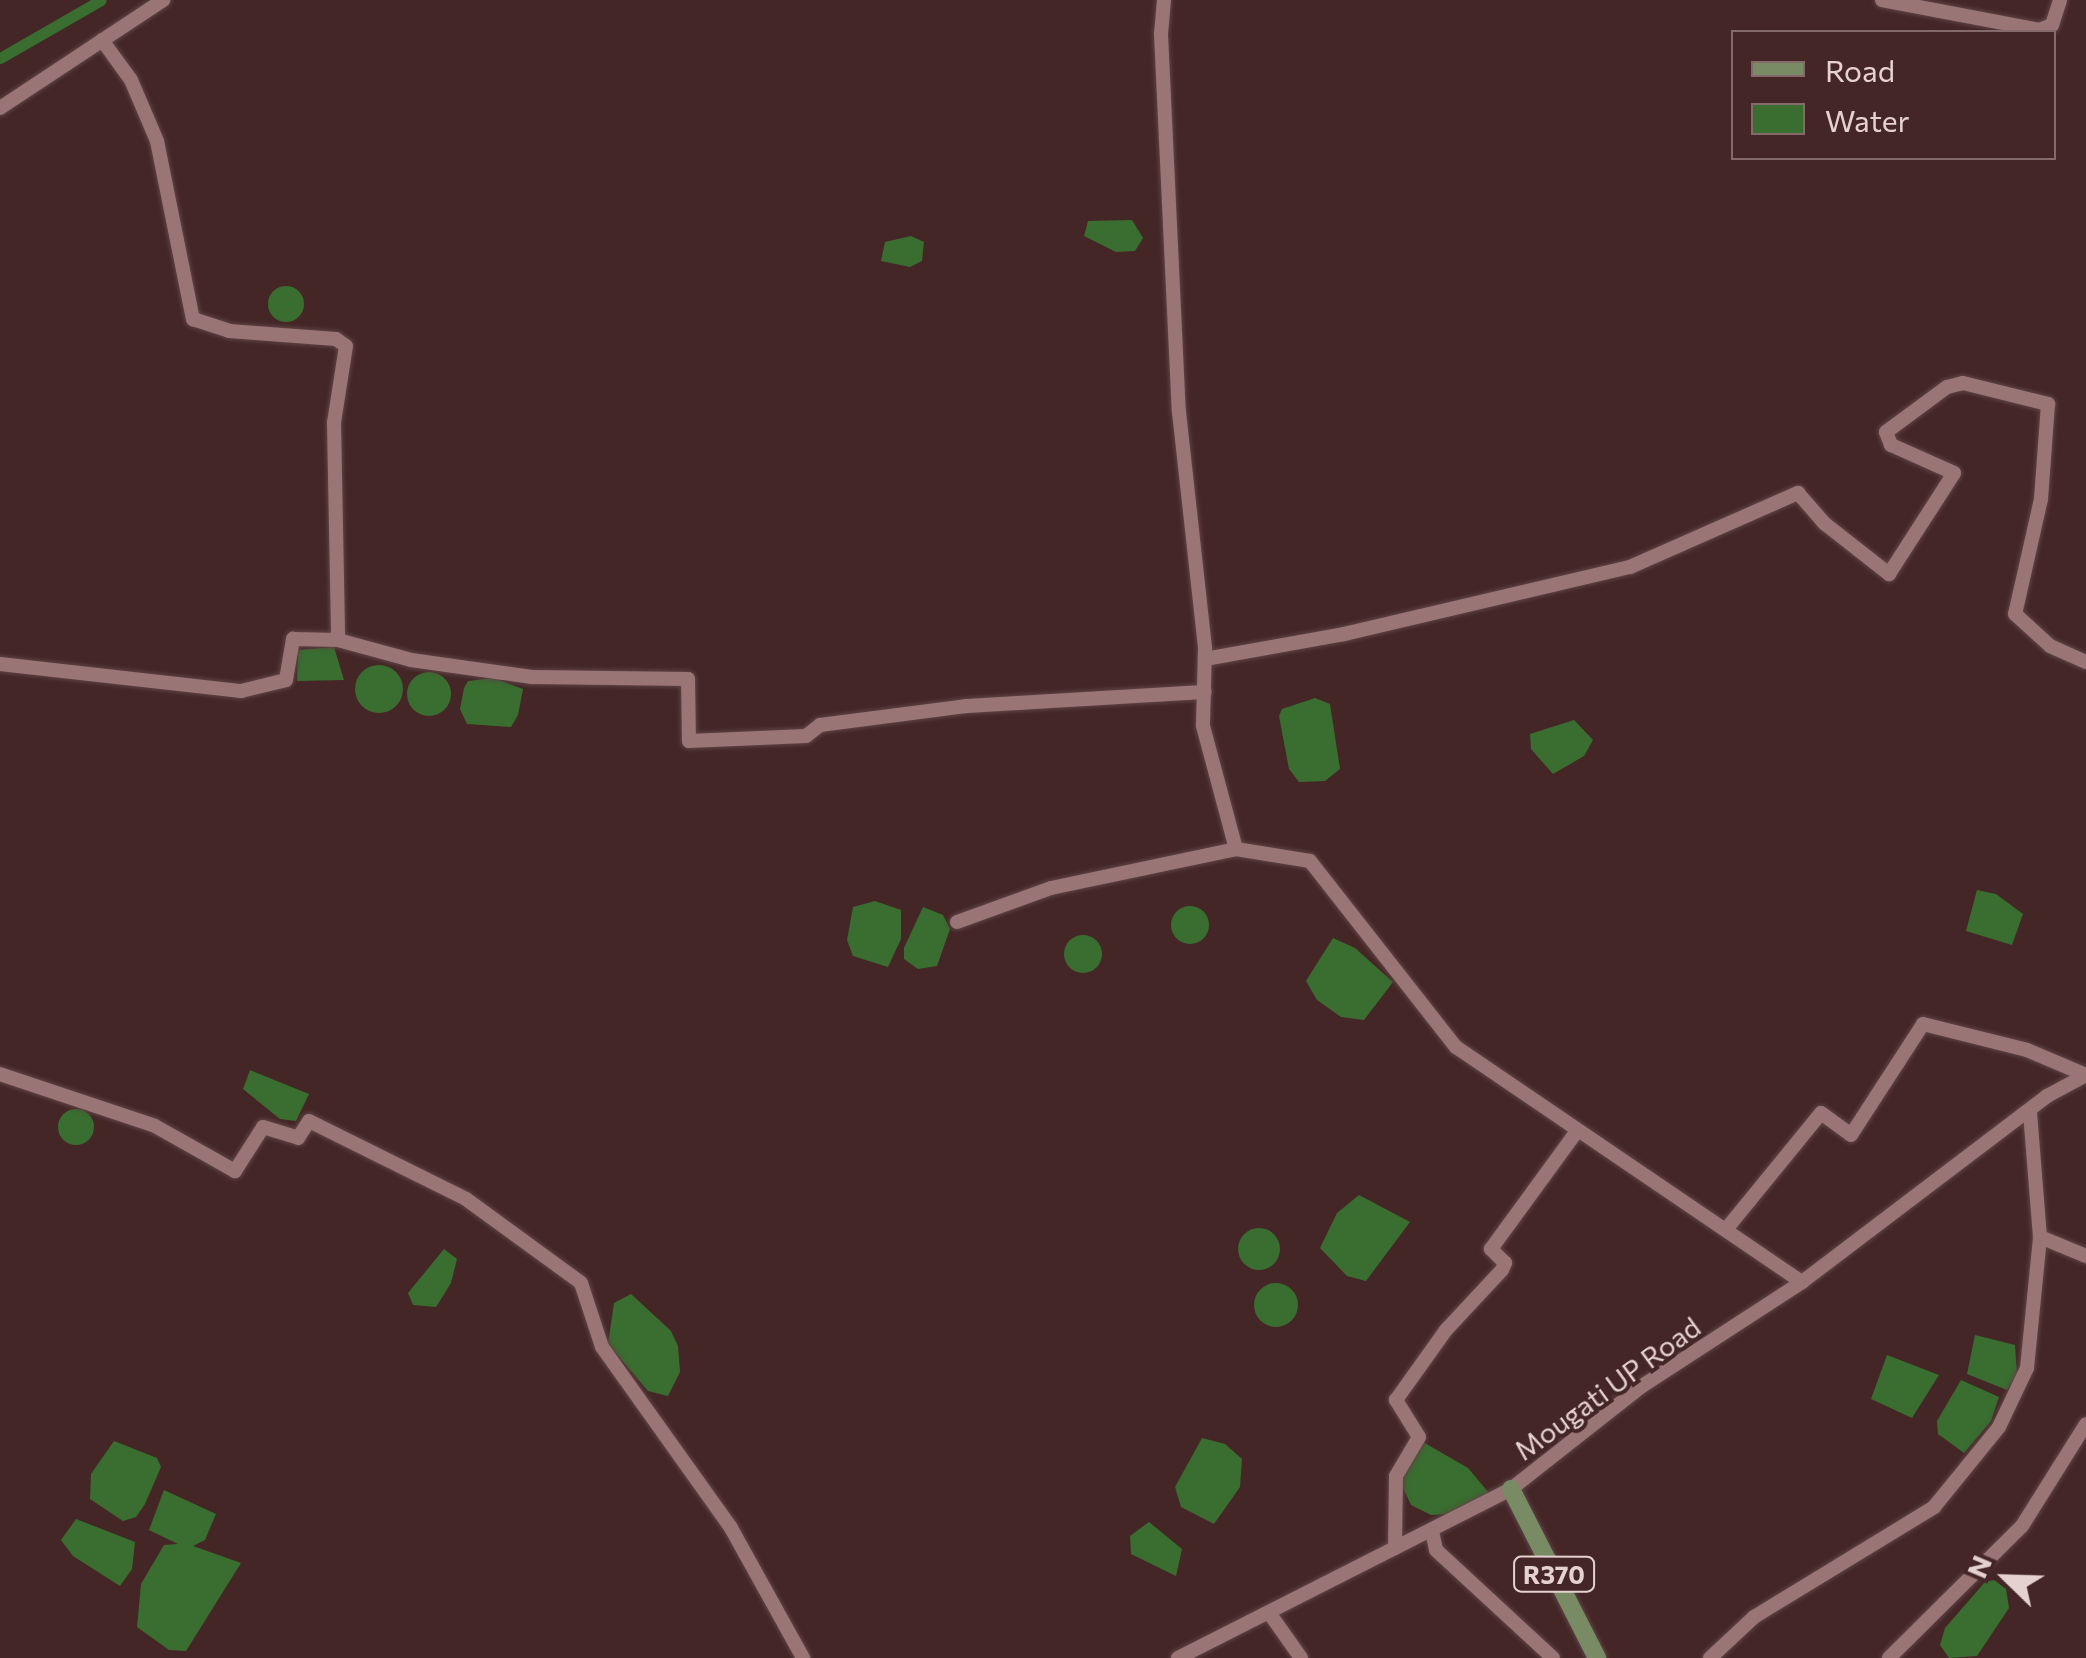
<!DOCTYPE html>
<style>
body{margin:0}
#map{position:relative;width:2086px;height:1658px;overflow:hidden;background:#452627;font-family:Commissioner,sans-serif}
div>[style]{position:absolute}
.water>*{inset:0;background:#396e30}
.round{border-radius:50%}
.canal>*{height:11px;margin:-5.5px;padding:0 5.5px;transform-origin:5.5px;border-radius:5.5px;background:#396e30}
.roads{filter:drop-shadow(0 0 2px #5f4446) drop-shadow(0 0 2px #5f4446)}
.minor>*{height:14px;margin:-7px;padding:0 7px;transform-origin:7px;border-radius:7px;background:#9a7576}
.major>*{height:18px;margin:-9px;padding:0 9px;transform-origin:9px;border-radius:9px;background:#788b65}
span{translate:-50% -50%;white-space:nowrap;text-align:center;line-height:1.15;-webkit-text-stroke:8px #452627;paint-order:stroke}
.shield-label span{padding:2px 8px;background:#452627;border:2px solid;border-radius:8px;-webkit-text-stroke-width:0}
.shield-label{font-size:25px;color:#e6d1d1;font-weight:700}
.street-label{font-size:28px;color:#e6d1d1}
.legend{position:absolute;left:1731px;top:30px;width:325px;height:130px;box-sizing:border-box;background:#452627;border:2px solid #856a6b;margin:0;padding:12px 18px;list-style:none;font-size:30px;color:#e6d1d1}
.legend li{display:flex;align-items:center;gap:20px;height:50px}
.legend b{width:50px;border:2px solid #856a6b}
.north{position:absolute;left:1956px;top:1528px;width:100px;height:100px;-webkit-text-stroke:8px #452627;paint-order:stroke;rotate:293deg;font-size:28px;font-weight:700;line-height:40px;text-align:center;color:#e6d1d1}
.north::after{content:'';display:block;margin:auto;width:35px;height:45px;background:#e6d1d1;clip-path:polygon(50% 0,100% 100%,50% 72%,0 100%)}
</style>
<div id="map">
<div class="water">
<i style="clip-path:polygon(1132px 220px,1143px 238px,1135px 251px,1116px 252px,1084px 236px,1088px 221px)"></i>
<i style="clip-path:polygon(911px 236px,924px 242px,922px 261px,910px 267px,881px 261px,885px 242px)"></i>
<i class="round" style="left:268px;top:286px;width:36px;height:36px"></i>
<i style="clip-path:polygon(334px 647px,344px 680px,297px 681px,298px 650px)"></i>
<i class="round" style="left:355px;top:665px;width:48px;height:48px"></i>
<i class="round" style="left:407px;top:672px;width:44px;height:44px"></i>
<i style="clip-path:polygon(493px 678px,523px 689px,518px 715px,511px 727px,467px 724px,460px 709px,464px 688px,468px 681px)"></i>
<i style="clip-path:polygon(1315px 698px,1330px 704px,1340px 769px,1325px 781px,1299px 782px,1289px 769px,1279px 716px,1282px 709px)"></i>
<i style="clip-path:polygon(1574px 720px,1593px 740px,1584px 756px,1553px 774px,1531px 749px,1530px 734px)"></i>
<i style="clip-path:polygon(1977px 890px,1996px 894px,2023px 914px,2012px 945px,1966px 931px)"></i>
<i style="clip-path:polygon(875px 901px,901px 910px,901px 939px,888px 967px,853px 956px,847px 940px,853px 907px)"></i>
<i class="round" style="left:1171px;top:906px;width:38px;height:38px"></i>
<i style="clip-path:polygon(923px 907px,943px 915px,950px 929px,937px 966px,918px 969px,904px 959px,904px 948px)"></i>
<i class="round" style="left:1064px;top:935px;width:38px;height:38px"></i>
<i style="clip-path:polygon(1333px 938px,1355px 948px,1393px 982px,1364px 1020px,1341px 1017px,1317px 1000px,1306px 981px)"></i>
<i style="clip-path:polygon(250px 1070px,309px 1094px,296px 1121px,280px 1119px,243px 1089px)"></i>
<i class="round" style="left:58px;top:1109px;width:36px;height:36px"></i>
<i style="clip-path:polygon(1359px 1195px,1410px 1222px,1366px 1281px,1347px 1276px,1320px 1248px,1337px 1213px)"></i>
<i class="round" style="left:1238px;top:1228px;width:42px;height:42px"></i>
<i style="clip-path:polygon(444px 1249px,457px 1259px,451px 1283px,436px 1307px,413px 1305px,408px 1293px)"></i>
<i class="round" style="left:1254px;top:1283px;width:44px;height:44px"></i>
<i style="clip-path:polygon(631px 1294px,671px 1331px,678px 1346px,680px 1372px,668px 1396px,648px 1391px,608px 1344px,614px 1303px)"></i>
<i style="clip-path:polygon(1975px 1335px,2015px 1345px,2017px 1374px,2007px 1390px,1967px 1374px)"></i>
<i style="clip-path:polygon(1887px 1355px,1939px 1375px,1912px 1418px,1871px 1399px)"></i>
<i style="clip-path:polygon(1961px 1380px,1999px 1397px,1991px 1421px,1964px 1453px,1938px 1434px,1937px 1421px)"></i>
<i style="clip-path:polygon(1202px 1438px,1225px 1444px,1242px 1459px,1240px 1487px,1214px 1524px,1181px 1507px,1175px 1487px)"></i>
<i style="clip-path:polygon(114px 1441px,157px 1458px,161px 1467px,145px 1504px,136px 1517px,123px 1521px,90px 1499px,91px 1474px)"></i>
<i style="clip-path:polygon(1423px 1442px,1468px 1468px,1489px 1493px,1450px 1514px,1431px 1515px,1411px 1505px,1398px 1477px)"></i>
<i style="clip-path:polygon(164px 1490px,216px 1514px,205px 1540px,193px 1546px,241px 1563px,186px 1651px,169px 1650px,137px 1627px,141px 1584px,164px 1545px,178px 1544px,149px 1530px)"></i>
<i style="clip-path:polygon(76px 1519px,135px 1542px,132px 1569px,120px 1586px,73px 1556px,61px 1540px)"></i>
<i style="clip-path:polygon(1149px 1522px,1182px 1549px,1176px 1576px,1131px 1554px,1130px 1536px)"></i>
<i style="clip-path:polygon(1994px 1580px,2006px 1589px,2009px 1608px,1977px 1656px,1949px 1658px,1940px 1645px,1945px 1628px,1985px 1582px)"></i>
</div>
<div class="canal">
<i style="left:0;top:58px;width:116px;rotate:-29.9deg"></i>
</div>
<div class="roads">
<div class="minor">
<i style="left:1164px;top:0;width:34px;rotate:95deg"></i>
<i style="left:1161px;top:34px;width:378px;rotate:87.3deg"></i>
<i style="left:1179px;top:412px;width:237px;rotate:83.7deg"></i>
<i style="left:1205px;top:648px;width:78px;rotate:91.5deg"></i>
<i style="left:1203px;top:726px;width:127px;rotate:75deg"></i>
<i style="left:1882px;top:0;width:160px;rotate:10.8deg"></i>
<i style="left:2039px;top:30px;width:14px;rotate:-21deg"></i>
<i style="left:2052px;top:25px;width:26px;rotate:-72deg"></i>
<i style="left:102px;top:40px;width:49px;rotate:54.1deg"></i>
<i style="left:131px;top:80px;width:66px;rotate:66.9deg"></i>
<i style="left:157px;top:141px;width:182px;rotate:78.6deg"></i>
<i style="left:193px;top:319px;width:38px;rotate:18deg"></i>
<i style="left:229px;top:331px;width:107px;rotate:4.3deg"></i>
<i style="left:336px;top:339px;width:12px;rotate:35deg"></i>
<i style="left:346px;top:346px;width:78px;rotate:98.9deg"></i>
<i style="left:334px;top:423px;width:217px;rotate:88.9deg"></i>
<i style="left:0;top:108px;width:196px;rotate:-33.5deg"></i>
<i style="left:1205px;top:659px;width:141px;rotate:-10.2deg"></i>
<i style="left:1344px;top:634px;width:294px;rotate:-13.2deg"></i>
<i style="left:1630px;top:567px;width:184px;rotate:-23.8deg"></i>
<i style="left:1798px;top:493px;width:40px;rotate:49deg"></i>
<i style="left:1824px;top:523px;width:83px;rotate:38.1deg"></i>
<i style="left:1889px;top:574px;width:120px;rotate:-57.2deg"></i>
<i style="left:1954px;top:473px;width:69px;rotate:-156deg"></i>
<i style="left:1891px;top:445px;width:14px;rotate:-111deg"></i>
<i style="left:1886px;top:432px;width:76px;rotate:-36.4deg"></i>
<i style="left:1947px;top:387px;width:16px;rotate:-14deg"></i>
<i style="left:1963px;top:383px;width:88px;rotate:13.9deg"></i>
<i style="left:2048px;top:404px;width:95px;rotate:94.2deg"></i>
<i style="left:2041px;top:499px;width:118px;rotate:102.7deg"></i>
<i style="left:2015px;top:614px;width:47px;rotate:42.4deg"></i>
<i style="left:2050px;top:646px;width:39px;rotate:24deg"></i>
<i style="left:0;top:664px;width:243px;rotate:6.4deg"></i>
<i style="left:241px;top:691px;width:46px;rotate:-13.7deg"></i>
<i style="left:286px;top:680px;width:42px;rotate:-80.3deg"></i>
<i style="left:293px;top:639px;width:45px;rotate:1.3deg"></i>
<i style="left:338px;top:640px;width:76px;rotate:15.3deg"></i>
<i style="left:411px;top:660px;width:122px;rotate:8deg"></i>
<i style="left:532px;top:677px;width:156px;rotate:0.7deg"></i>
<i style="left:688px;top:679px;width:62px;rotate:89.1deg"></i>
<i style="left:689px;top:741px;width:117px;rotate:-2.4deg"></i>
<i style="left:806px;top:736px;width:18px;rotate:-38deg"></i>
<i style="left:820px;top:725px;width:147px;rotate:-7.4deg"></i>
<i style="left:966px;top:706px;width:239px;rotate:-3.4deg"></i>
<i style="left:957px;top:922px;width:100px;rotate:-19.9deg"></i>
<i style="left:1051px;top:888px;width:189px;rotate:-11.9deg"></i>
<i style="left:1236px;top:849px;width:75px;rotate:9.2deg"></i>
<i style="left:1310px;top:861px;width:236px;rotate:51.9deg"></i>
<i style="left:1456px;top:1047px;width:418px;rotate:34.2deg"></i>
<i style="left:0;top:1074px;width:163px;rotate:18.5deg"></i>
<i style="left:155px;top:1126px;width:92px;rotate:29.4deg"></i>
<i style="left:235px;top:1171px;width:52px;rotate:-57.5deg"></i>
<i style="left:263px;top:1127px;width:37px;rotate:17deg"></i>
<i style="left:298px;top:1138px;width:20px;rotate:-57deg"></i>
<i style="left:309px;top:1121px;width:175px;rotate:26.4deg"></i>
<i style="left:466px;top:1199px;width:142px;rotate:36.1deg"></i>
<i style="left:581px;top:1283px;width:67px;rotate:71.8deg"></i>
<i style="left:602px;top:1347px;width:222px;rotate:54.5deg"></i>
<i style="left:731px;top:1528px;width:149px;rotate:61deg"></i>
<i style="left:1728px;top:1227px;width:147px;rotate:-50.8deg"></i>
<i style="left:1821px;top:1113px;width:37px;rotate:36deg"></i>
<i style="left:1851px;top:1135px;width:132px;rotate:-57deg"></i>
<i style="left:1923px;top:1024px;width:107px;rotate:14deg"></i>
<i style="left:2027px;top:1050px;width:64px;rotate:23deg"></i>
<i style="left:2040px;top:1237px;width:50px;rotate:22.4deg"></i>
<i style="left:1432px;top:1531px;width:19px;rotate:78deg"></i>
<i style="left:1436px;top:1550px;width:159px;rotate:42.7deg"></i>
<i style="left:1395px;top:1548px;width:72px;rotate:-89.2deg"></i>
<i style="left:1396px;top:1476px;width:45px;rotate:-59.5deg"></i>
<i style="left:1419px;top:1437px;width:44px;rotate:-121.9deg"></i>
<i style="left:1396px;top:1400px;width:86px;rotate:-54.5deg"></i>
<i style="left:1446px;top:1330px;width:82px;rotate:-47deg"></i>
<i style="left:1502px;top:1270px;width:8px;rotate:-67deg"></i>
<i style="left:1505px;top:1263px;width:20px;rotate:-135deg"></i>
<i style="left:1491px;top:1249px;width:146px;rotate:-53.9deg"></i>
<i style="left:1270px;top:1614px;width:54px;rotate:54.8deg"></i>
<i style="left:1178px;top:1658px;width:373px;rotate:-26.9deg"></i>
<i style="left:1511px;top:1489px;width:167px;rotate:-38.2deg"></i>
<i style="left:1642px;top:1386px;width:191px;rotate:-33deg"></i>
<i style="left:1802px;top:1282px;width:308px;rotate:-37.2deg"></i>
<i style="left:2047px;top:1096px;width:44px;rotate:-28.3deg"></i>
<i style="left:1710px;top:1658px;width:60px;rotate:-43deg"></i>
<i style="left:1754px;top:1617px;width:211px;rotate:-31.4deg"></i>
<i style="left:1934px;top:1507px;width:103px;rotate:-50.9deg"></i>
<i style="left:1999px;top:1427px;width:65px;rotate:-64.6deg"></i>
<i style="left:2027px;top:1368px;width:132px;rotate:-84.3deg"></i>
<i style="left:2040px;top:1237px;width:124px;rotate:-94.6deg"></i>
<i style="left:1889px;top:1658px;width:187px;rotate:-44.8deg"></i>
<i style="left:2022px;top:1526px;width:120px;rotate:-57.9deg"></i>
</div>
<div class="major">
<i style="left:1511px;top:1489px;width:190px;rotate:63deg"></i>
</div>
</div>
<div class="shield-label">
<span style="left:1554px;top:1574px">R370</span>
</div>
<div class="street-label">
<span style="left:1607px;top:1388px;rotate:-36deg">Mougati UP Road</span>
</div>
<ul class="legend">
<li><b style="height:12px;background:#788b65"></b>Road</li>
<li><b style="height:28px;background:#396e30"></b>Water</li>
</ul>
<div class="north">N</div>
</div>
